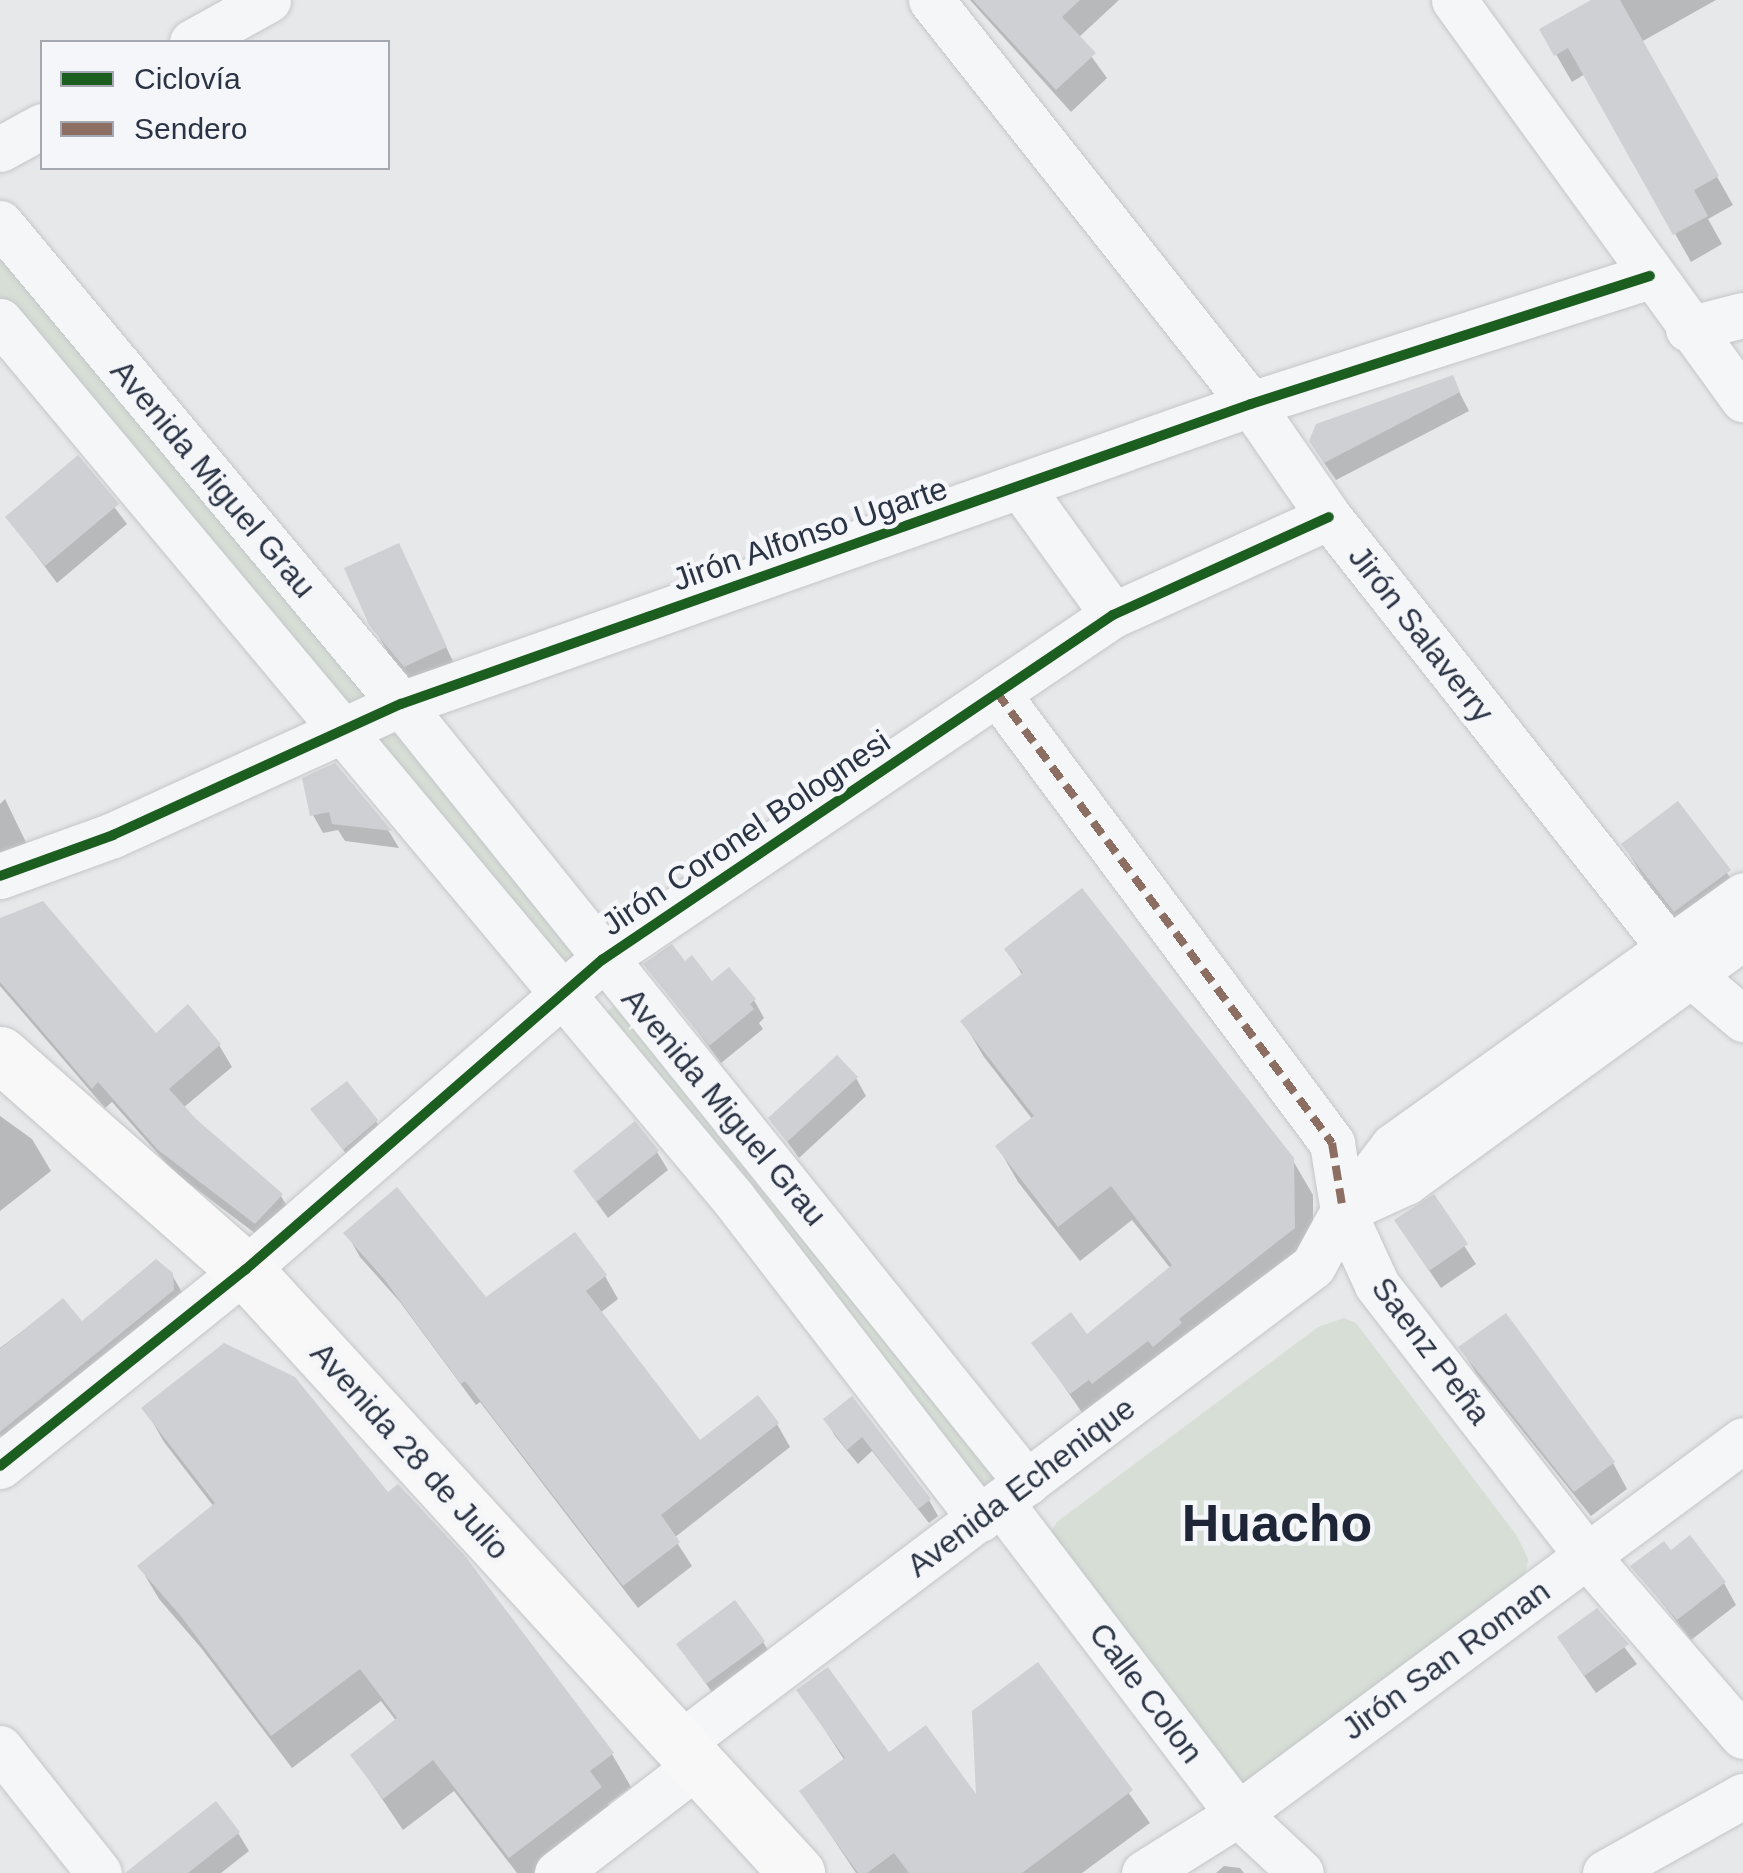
<!DOCTYPE html>
<meta charset="utf-8">
<style>
body{margin:0}
#map{position:relative;width:1743px;height:1873px;overflow:hidden;background:#e6e8ea;font-family:Arial,sans-serif}
div>[style]{position:absolute}
.green>*{inset:0;background:#d6ded6}
.shadow>*{inset:0;background:#0003}
.building>*{inset:0;background:#ced0d3}
.roads{filter:drop-shadow(0 0 2px #c4c6c8) drop-shadow(0 0 2px #c4c6c8)}
.minor>*{height:45px;margin:-22.5px;padding:0 22.5px;transform-origin:22.5px;border-radius:22.5px;background:#f5f6f7}
.major>*{height:55px;margin:-27.5px;padding:0 27.5px;transform-origin:27.5px;border-radius:27.5px;background:#f8f8f8}
.quiet>*{height:8px;margin-top:-4px;transform-origin:0;background:repeating-linear-gradient(90deg,#8d6e63 0 15px,transparent 0 23px)}
.cycleway>*{height:10px;margin:-5px;padding:0 5px;transform-origin:5px;border-radius:5px;background:#1b5e20}
span{translate:-50% -50%;white-space:nowrap;text-align:center;line-height:1.15;-webkit-text-stroke:9px #f4f6f9;paint-order:stroke}
.street-label{font-size:32px;color:#2b3445}
.town-label{font-size:52px;color:#1d2536;font-weight:700}
.legend{position:absolute;left:40px;top:40px;width:350px;height:130px;box-sizing:border-box;background:#f4f6f9;border:2px solid #a4a8b1;margin:0;padding:12px 18px;list-style:none;font-size:30px;color:#2b3445}
.legend li{display:flex;align-items:center;gap:20px;height:50px}
.legend b{width:50px;border:2px solid #a4a8b1}
</style>
<div id="map">
<div class="green">
<i style="clip-path:polygon(0 236px,383px 692px,339px 706px,0 303px)"></i>
<i style="clip-path:polygon(400px 720px,579px 952px,559px 968px,364px 738px)"></i>
<i style="clip-path:polygon(623px 999px,1004px 1473px,979px 1499px,597px 1019px)"></i>
<i style="clip-path:polygon(1344px 1318px,1356px 1323px,1517px 1536px,1528px 1559px,1525px 1575px,1247px 1783px,1235px 1784px,1049px 1534px,1057px 1522px,1318px 1327px)"></i>
</div>
<div class="shadow">
<i style="clip-path:polygon(970px 0,1119px 0,1078px 38px,1107px 78px,1071px 112px)"></i>
<i style="clip-path:polygon(1596px 0,1716px 0,1641px 42px,1733px 205px,1708px 219px,1722px 244px,1691px 262px,1585px 74px,1572px 82px,1542px 30px)"></i>
<i style="clip-path:polygon(1452px 378px,1469px 411px,1336px 480px,1322px 460px)"></i>
<i style="clip-path:polygon(78px 459px,127px 524px,57px 583px,8px 518px)"></i>
<i style="clip-path:polygon(398px 546px,460px 676px,422px 693px,388px 653px,372px 624px)"></i>
<i style="clip-path:polygon(334px 766px,390px 833px,399px 848px,345px 841px,338px 830px,323px 833px,313px 815px)"></i>
<i style="clip-path:polygon(5px 799px,37px 865px,0 883px,0 804px)"></i>
<i style="clip-path:polygon(1677px 805px,1743px 895px,1697px 947px,1646px 882px,1624px 845px)"></i>
<i style="clip-path:polygon(0 921px,156px 1036px,187px 1008px,219px 1045px,232px 1067px,183px 1108px,281px 1196px,293px 1217px,268px 1243px,174px 1172px,112px 1102px,105px 1108px,0 986px)"></i>
<i style="clip-path:polygon(1007px 950px,1292px 1159px,1313px 1195px,1313px 1264px,1092px 1427px,1034px 1343px,1086px 1337px,1171px 1269px,1132px 1220px,1080px 1261px,1018px 1182px,998px 1147px,1033px 1120px,984px 1057px,963px 1022px,1023px 976px)"></i>
<i style="clip-path:polygon(647px 964px,685px 964px,711px 985px,754px 1000px,764px 1018px,759px 1023px,763px 1029px,721px 1063px)"></i>
<i style="clip-path:polygon(856px 1078px,866px 1096px,799px 1158px,771px 1119px)"></i>
<i style="clip-path:polygon(314px 1110px,376px 1121px,386px 1140px,355px 1166px)"></i>
<i style="clip-path:polygon(0 1116px,32px 1139px,51px 1171px,0 1211px)"></i>
<i style="clip-path:polygon(657px 1152px,668px 1170px,608px 1218px,587px 1189px)"></i>
<i style="clip-path:polygon(1433px 1198px,1476px 1264px,1441px 1288px,1407px 1238px)"></i>
<i style="clip-path:polygon(347px 1234px,486px 1301px,605px 1276px,618px 1299px,600px 1313px,700px 1443px,777px 1424px,790px 1447px,674px 1538px,692px 1566px,638px 1608px,480px 1402px,476px 1405px,400px 1302px,360px 1257px)"></i>
<i style="clip-path:polygon(172px 1275px,183px 1294px,12px 1449px,0 1435px,0 1348px,62px 1301px,82px 1324px)"></i>
<i style="clip-path:polygon(1461px 1348px,1613px 1463px,1627px 1489px,1591px 1516px,1476px 1373px)"></i>
<i style="clip-path:polygon(852px 1399px,929px 1500px,938px 1516px,929px 1523px,872px 1451px,858px 1464px,835px 1436px,826px 1420px)"></i>
<i style="clip-path:polygon(145px 1409px,388px 1495px,612px 1754px,631px 1787px,608px 1804px,618px 1821px,551px 1873px,517px 1873px,454px 1791px,403px 1830px,353px 1756px,397px 1722px,381px 1701px,292px 1768px,202px 1649px,159px 1599px,140px 1567px,214px 1507px,164px 1442px)"></i>
<i style="clip-path:polygon(1634px 1567px,1724px 1583px,1736px 1605px,1691px 1640px)"></i>
<i style="clip-path:polygon(1597px 1611px,1637px 1664px,1596px 1693px,1570px 1656px)"></i>
<i style="clip-path:polygon(763px 1642px,774px 1660px,718px 1701px,679px 1645px)"></i>
<i style="clip-path:polygon(1038px 1665px,1150px 1823px,1082px 1873px,856px 1873px,802px 1792px,845px 1761px,799px 1690px,889px 1755px,979px 1802px)"></i>
<i style="clip-path:polygon(238px 1833px,249px 1851px,221px 1873px,135px 1873px)"></i>
<i style="clip-path:polygon(1224px 1866px,1240px 1868px,1244px 1873px,1216px 1873px)"></i>
</div>
<div class="building">
<i style="clip-path:polygon(973px 0,1080px 0,1062px 17px,1096px 53px,1056px 90px)"></i>
<i style="clip-path:polygon(1591px 0,1620px 0,1719px 176px,1694px 190px,1708px 216px,1673px 235px,1568px 48px,1554px 56px,1539px 29px)"></i>
<i style="clip-path:polygon(1453px 375px,1460px 392px,1324px 463px,1309px 441px,1316px 424px)"></i>
<i style="clip-path:polygon(78px 455px,119px 504px,45px 566px,5px 517px)"></i>
<i style="clip-path:polygon(399px 543px,447px 647px,404px 667px,369px 625px,344px 568px)"></i>
<i style="clip-path:polygon(335px 763px,392px 831px,332px 824px,329px 812px,310px 816px,302px 778px)"></i>
<i style="clip-path:polygon(1678px 801px,1731px 870px,1674px 912px,1621px 844px)"></i>
<i style="clip-path:polygon(1082px 888px,1294px 1158px,1295px 1228px,1179px 1319px,1182px 1323px,1153px 1347px,1148px 1341px,1092px 1384px,1089px 1380px,1070px 1394px,1031px 1343px,1071px 1312px,1087px 1334px,1172px 1265px,1111px 1186px,1058px 1227px,995px 1146px,1034px 1116px,960px 1021px,1023px 973px,1004px 949px)"></i>
<i style="clip-path:polygon(43px 901px,156px 1033px,188px 1004px,221px 1044px,169px 1089px,196px 1119px,283px 1194px,255px 1224px,158px 1150px,98px 1082px,92px 1089px,0 982px,0 918px)"></i>
<i style="clip-path:polygon(672px 944px,685px 961px,692px 955px,712px 981px,729px 967px,756px 999px,750px 1004px,754px 1009px,709px 1046px,643px 964px)"></i>
<i style="clip-path:polygon(837px 1055px,858px 1077px,787px 1142px,768px 1118px)"></i>
<i style="clip-path:polygon(347px 1081px,378px 1120px,343px 1150px,310px 1109px)"></i>
<i style="clip-path:polygon(635px 1121px,659px 1151px,596px 1202px,573px 1171px)"></i>
<i style="clip-path:polygon(397px 1187px,486px 1297px,575px 1232px,607px 1275px,586px 1291px,700px 1440px,758px 1395px,779px 1423px,661px 1515px,680px 1542px,623px 1586px,465px 1381px,461px 1384px,384px 1279px,343px 1233px)"></i>
<i style="clip-path:polygon(1434px 1194px,1468px 1244px,1429px 1271px,1394px 1220px)"></i>
<i style="clip-path:polygon(156px 1259px,173px 1273px,174px 1290px,0 1432px,0 1349px,63px 1298px,82px 1321px)"></i>
<i style="clip-path:polygon(1506px 1313px,1615px 1462px,1574px 1492px,1458px 1347px)"></i>
<i style="clip-path:polygon(224px 1343px,295px 1377px,388px 1492px,398px 1484px,465px 1556px,614px 1753px,590px 1771px,602px 1787px,509px 1858px,433px 1760px,383px 1799px,350px 1755px,397px 1718px,360px 1669px,271px 1736px,180px 1615px,137px 1566px,215px 1503px,141px 1408px)"></i>
<i style="clip-path:polygon(852px 1396px,931px 1499px,918px 1509px,862px 1437px,847px 1450px,823px 1419px)"></i>
<i style="clip-path:polygon(1690px 1535px,1726px 1582px,1677px 1620px,1630px 1566px,1664px 1541px,1671px 1550px)"></i>
<i style="clip-path:polygon(735px 1600px,765px 1641px,706px 1684px,676px 1644px)"></i>
<i style="clip-path:polygon(1597px 1608px,1629px 1644px,1584px 1676px,1557px 1637px)"></i>
<i style="clip-path:polygon(1038px 1662px,1133px 1790px,1022px 1873px,909px 1873px,894px 1853px,867px 1873px,858px 1873px,799px 1791px,845px 1758px,796px 1690px,828px 1667px,889px 1752px,926px 1725px,976px 1794px,972px 1711px)"></i>
<i style="clip-path:polygon(216px 1801px,240px 1832px,188px 1873px,125px 1873px)"></i>
</div>
<div class="roads">
<div class="minor">
<i style="left:931px;top:0;width:515px;rotate:51.62deg"></i>
<i style="left:1251px;top:404px;width:137px;rotate:55.4deg"></i>
<i style="left:1329px;top:517px;width:582px;rotate:51.69deg"></i>
<i style="left:1690px;top:974px;width:70px;rotate:40.3deg"></i>
<i style="left:1454px;top:0;width:493px;rotate:54.1deg"></i>
<i style="left:192px;top:42px;width:87px;rotate:-28.9deg"></i>
<i style="left:0;top:149px;width:48px;rotate:-28.7deg"></i>
<i style="left:0;top:223px;width:626px;rotate:50.18deg"></i>
<i style="left:401px;top:704px;width:999px;rotate:51.21deg"></i>
<i style="left:0;top:321px;width:1143px;rotate:50.11deg"></i>
<i style="left:733px;top:1198px;width:405px;rotate:52.4deg"></i>
<i style="left:1688px;top:329px;width:57px;rotate:-14.3deg"></i>
<i style="left:1020px;top:486px;width:159px;rotate:54.2deg"></i>
<i style="left:997px;top:693px;width:561px;rotate:53.33deg"></i>
<i style="left:1332px;top:1143px;width:69px;rotate:80.8deg"></i>
<i style="left:1343px;top:1211px;width:81px;rotate:65.3deg"></i>
<i style="left:1377px;top:1285px;width:343px;rotate:52.2deg"></i>
<i style="left:1587px;top:1556px;width:238px;rotate:49.1deg"></i>
<i style="left:0;top:876px;width:120px;rotate:-19.9deg"></i>
<i style="left:113px;top:835px;width:316px;rotate:-24.5deg"></i>
<i style="left:401px;top:704px;width:901px;rotate:-19.44deg"></i>
<i style="left:1251px;top:404px;width:419px;rotate:-17.8deg"></i>
<i style="left:1349px;top:1208px;width:63px;rotate:-24.5deg"></i>
<i style="left:1406px;top:1182px;width:417px;rotate:-36deg"></i>
<i style="left:0;top:1466px;width:314px;rotate:-38.7deg"></i>
<i style="left:245px;top:1270px;width:473px;rotate:-41deg"></i>
<i style="left:602px;top:960px;width:617px;rotate:-34.03deg"></i>
<i style="left:1113px;top:615px;width:237px;rotate:-24.4deg"></i>
<i style="left:1001px;top:1503px;width:391px;rotate:52.7deg"></i>
<i style="left:1238px;top:1814px;width:86px;rotate:43.1deg"></i>
<i style="left:678px;top:1745px;width:795px;rotate:-37.03deg"></i>
<i style="left:1313px;top:1266px;width:63px;rotate:-61.4deg"></i>
<i style="left:1343px;top:1211px;width:82px;rotate:-52.4deg"></i>
<i style="left:1393px;top:1146px;width:431px;rotate:-35.6deg"></i>
<i style="left:0;top:1748px;width:159px;rotate:51.6deg"></i>
<i style="left:557px;top:1873px;width:175px;rotate:-37.6deg"></i>
<i style="left:1144px;top:1873px;width:111px;rotate:-32.1deg"></i>
<i style="left:1238px;top:1814px;width:628px;rotate:-36.52deg"></i>
<i style="left:1605px;top:1873px;width:158px;rotate:-29.2deg"></i>
</div>
<div class="major">
<i style="left:0;top:1054px;width:327px;rotate:41.4deg"></i>
<i style="left:245px;top:1270px;width:818px;rotate:47.53deg"></i>
</div>
</div>
<div class="quiet">
<i style="left:997px;top:693px;width:561px;rotate:53.33deg"></i>
<i style="left:1332px;top:1143px;width:69px;rotate:80.8deg"></i>
</div>
<div class="cycleway">
<i style="left:0;top:876px;width:120px;rotate:-19.9deg"></i>
<i style="left:113px;top:835px;width:316px;rotate:-24.5deg"></i>
<i style="left:401px;top:704px;width:901px;rotate:-19.44deg"></i>
<i style="left:1251px;top:404px;width:419px;rotate:-17.8deg"></i>
<i style="left:0;top:1466px;width:314px;rotate:-38.7deg"></i>
<i style="left:245px;top:1270px;width:473px;rotate:-41deg"></i>
<i style="left:602px;top:960px;width:617px;rotate:-34.03deg"></i>
<i style="left:1113px;top:615px;width:237px;rotate:-24.4deg"></i>
</div>
<div class="street-label">
<span style="left:213px;top:479px;rotate:50deg">Avenida Miguel Grau</span>
<span style="left:810px;top:534px;rotate:-19deg">Jirón Alfonso Ugarte</span>
<span style="left:1421px;top:634px;rotate:52deg">Jirón Salaverry</span>
<span style="left:746px;top:833px;rotate:-34deg">Jirón Coronel Bolognesi</span>
<span style="left:724px;top:1107px;rotate:50deg">Avenida Miguel Grau</span>
<span style="left:1431px;top:1351px;rotate:53deg">Saenz Peña</span>
<span style="left:410px;top:1451px;rotate:48deg">Avenida 28 de Julio</span>
<span style="left:1021px;top:1487px;rotate:-37deg">Avenida Echenique</span>
<span style="left:1446px;top:1660px;rotate:-36deg">Jirón San Roman</span>
<span style="left:1146px;top:1693px;rotate:53deg">Calle Colon</span>
</div>
<div class="town-label">
<span style="left:1277px;top:1524px">Huacho</span>
</div>
<ul class="legend">
<li><b style="height:12px;background:#1b5e20"></b>Ciclovía</li>
<li><b style="height:12px;background:#8d6e63"></b>Sendero</li>
</ul>
</div>
